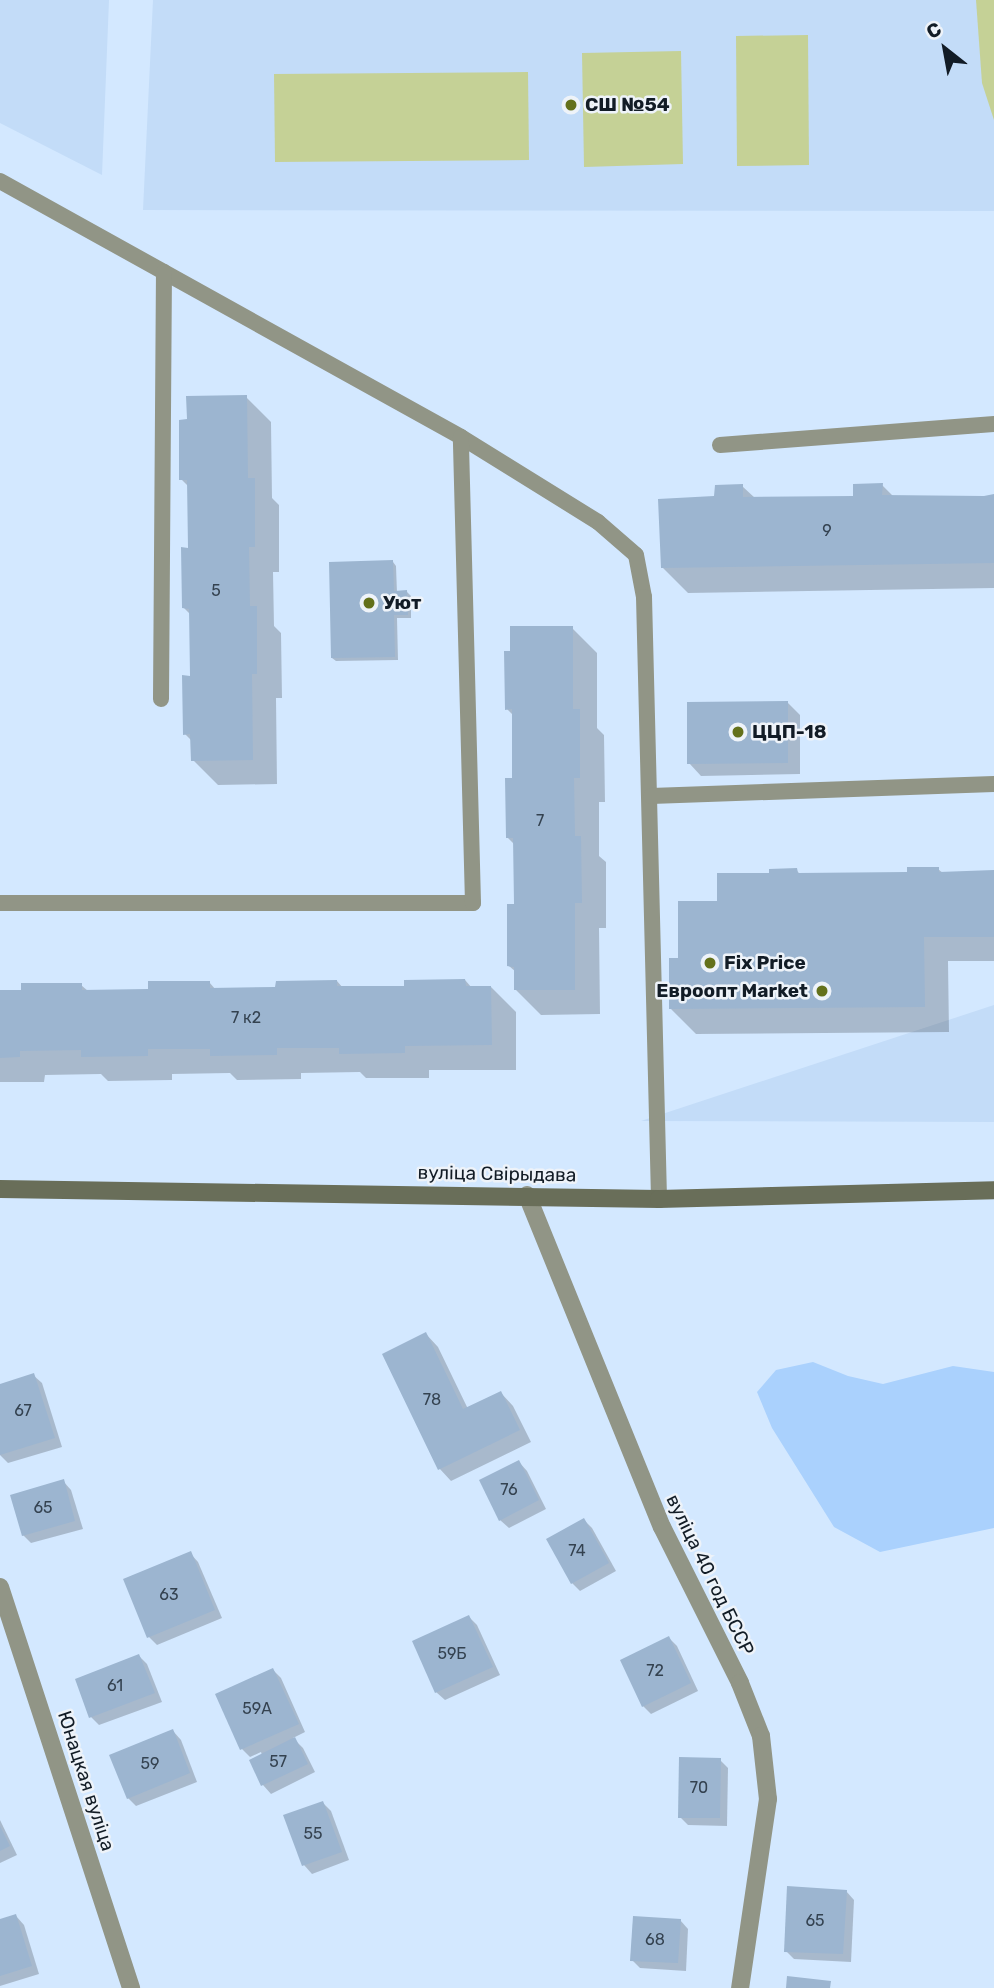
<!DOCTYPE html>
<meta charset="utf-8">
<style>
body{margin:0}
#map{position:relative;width:994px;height:1988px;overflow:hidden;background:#d3e8ff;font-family:Rubik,sans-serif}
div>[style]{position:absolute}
.built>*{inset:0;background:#c3dcf8}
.green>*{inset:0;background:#c5d196}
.water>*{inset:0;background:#aad1fd}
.shadow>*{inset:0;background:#0003}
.building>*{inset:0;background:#9cb5d0}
.lane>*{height:16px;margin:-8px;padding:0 8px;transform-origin:8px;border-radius:8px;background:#919586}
.street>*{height:18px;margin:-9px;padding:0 9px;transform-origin:9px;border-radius:9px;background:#919586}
.secondary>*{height:18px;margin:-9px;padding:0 9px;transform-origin:9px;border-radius:9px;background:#696e59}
.dots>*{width:19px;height:19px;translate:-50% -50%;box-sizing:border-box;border:4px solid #eef3f9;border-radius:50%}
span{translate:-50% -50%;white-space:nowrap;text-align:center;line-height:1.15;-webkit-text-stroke:5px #eef3f9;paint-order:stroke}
.number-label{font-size:16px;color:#344250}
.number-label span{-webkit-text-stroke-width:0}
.poi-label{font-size:19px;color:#121c26;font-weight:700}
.left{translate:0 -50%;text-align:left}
.right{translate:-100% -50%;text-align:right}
.street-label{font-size:19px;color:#121c26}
.north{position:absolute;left:910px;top:14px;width:70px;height:70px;-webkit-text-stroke:5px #eef3f9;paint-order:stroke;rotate:329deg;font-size:19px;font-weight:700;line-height:28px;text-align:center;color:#121c26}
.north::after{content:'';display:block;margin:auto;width:24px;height:32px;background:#121c26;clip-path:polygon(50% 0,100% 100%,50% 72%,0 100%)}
</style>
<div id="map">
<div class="built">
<i style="clip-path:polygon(0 0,109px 0,102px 175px,0 123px)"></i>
<i style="clip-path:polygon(153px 0,994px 0,994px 211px,143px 210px)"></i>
<i style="clip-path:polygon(994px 1005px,994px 1122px,641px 1121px)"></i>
</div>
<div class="green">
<i style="clip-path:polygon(976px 0,994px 0,994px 120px,982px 83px)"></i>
<i style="clip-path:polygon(808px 35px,809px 165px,737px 166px,736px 36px)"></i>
<i style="clip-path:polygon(681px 51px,683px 164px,584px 167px,582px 53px)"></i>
<i style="clip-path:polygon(528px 72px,529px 160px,275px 162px,274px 74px)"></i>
</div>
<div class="water">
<i style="clip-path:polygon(813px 1362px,848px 1376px,883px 1384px,953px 1366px,994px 1372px,994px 1528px,880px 1552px,834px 1527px,772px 1428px,757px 1392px,776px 1370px)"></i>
</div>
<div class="shadow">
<i style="clip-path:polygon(246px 397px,271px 422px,272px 498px,279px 505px,279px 572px,273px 572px,274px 626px,281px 633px,282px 698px,276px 698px,277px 784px,218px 785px,193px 760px,192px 741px,185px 734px,192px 677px,191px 615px,184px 608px,190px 549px,189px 487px,181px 479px,188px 421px)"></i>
<i style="clip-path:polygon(882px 485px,894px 497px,984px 498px,994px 496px,994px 588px,688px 593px,663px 568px,715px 498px,742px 486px,755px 498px,855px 498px)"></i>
<i style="clip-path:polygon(393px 562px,396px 566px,397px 593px,407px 592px,411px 596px,411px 618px,397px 618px,398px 660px,336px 661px,332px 658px)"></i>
<i style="clip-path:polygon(572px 628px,597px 653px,597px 728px,604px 735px,605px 802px,599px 802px,599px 856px,606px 862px,606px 928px,599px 928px,600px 1014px,541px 1015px,516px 990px,516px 972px,509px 966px,515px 906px,515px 845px,507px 837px,514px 780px,514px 716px,507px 709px,511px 653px)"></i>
<i style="clip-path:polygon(787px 702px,800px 715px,800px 774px,701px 776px,689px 763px)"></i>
<i style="clip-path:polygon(938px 869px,944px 874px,994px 872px,994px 961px,948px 961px,949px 1032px,696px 1034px,671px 1009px,680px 960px,719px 903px,770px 875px,796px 870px,801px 875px,909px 873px)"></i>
<i style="clip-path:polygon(465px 980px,472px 988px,491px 987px,516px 1012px,516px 1070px,429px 1070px,429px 1078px,366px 1078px,360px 1072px,301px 1073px,301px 1079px,237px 1080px,230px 1073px,172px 1074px,172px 1080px,108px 1081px,101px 1074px,45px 1075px,44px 1082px,0 1082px,0 992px,81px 985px,88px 991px,150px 991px,209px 982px,216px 990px,277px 989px,337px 981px,343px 988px,406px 987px)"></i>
<i style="clip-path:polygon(426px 1334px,438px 1347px,468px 1409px,501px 1393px,513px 1406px,531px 1442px,451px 1481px,439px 1468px)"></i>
<i style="clip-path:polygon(33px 1375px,42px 1383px,62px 1447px,8px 1463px,0 1455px,0 1385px)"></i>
<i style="clip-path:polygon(519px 1462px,527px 1471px,546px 1509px,509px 1528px,500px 1520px)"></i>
<i style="clip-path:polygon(63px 1481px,71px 1490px,83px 1529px,31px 1543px,23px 1535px)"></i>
<i style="clip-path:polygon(584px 1520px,592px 1528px,616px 1571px,580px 1591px,572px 1583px)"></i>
<i style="clip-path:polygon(190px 1553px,198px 1562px,222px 1618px,157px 1645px,149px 1637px)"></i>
<i style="clip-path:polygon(469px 1617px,477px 1625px,500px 1675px,445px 1700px,436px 1692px)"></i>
<i style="clip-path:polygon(669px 1638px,677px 1646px,698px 1691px,651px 1714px,643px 1706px)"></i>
<i style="clip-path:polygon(139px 1656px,147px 1664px,162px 1702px,99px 1725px,91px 1717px)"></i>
<i style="clip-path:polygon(273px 1670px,281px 1678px,305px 1732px,293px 1738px,303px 1748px,315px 1772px,271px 1794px,263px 1785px,251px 1761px,262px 1755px,261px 1752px,250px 1757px,242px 1749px)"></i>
<i style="clip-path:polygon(173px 1731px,181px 1740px,197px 1782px,136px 1806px,128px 1798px)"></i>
<i style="clip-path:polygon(720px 1760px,728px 1768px,727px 1826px,688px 1825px,680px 1817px)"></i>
<i style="clip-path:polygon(323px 1803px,331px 1811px,349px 1860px,312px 1874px,304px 1865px,286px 1816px)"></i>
<i style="clip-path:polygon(0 1820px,17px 1855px,0 1863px)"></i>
<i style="clip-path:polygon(846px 1891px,854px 1900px,851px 1962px,794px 1959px,786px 1951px)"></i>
<i style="clip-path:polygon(16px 1916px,24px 1925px,39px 1974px,0 1986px,0 1921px)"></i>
<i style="clip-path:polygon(680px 1920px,688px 1929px,686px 1971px,640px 1968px,632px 1960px)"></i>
</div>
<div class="building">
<i style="clip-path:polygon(247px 395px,248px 478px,255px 478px,255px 547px,249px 547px,250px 606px,257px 606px,257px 674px,252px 674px,253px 760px,191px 761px,190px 734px,183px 735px,182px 675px,190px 676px,189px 609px,182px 608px,181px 547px,188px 548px,187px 480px,179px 480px,179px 420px,187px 419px,186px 396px)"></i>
<i style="clip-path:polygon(883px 483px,882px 495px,984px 496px,994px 494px,994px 563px,661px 568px,658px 499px,714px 496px,715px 485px,743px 484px,743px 497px,853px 496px,853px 484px)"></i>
<i style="clip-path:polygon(393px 560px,394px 591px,407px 590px,408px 615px,394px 615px,395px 657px,331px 658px,329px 562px)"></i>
<i style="clip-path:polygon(510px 626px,573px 626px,573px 709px,580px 709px,580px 778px,574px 778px,575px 836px,581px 836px,582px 903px,575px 903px,575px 990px,514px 990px,514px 967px,507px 966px,507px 904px,514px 904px,513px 838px,506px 838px,505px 778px,512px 778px,512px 709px,505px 710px,504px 651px,510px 651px)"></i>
<i style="clip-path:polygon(788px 701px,788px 763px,687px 764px,687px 702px)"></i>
<i style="clip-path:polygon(907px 867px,939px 867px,939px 872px,994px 870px,994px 937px,924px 937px,925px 1007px,669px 1009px,669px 958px,678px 958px,678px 901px,717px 901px,717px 873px,769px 873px,769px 869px,797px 868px,798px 873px,907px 872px)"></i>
<i style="clip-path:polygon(465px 979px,466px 986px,491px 986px,492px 1045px,405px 1046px,405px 1053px,339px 1054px,339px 1048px,277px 1048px,277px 1055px,210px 1056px,210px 1049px,148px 1049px,148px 1056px,81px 1057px,81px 1050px,20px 1051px,20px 1057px,0 1058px,0 990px,21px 990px,21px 983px,82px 983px,82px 990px,148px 989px,148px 981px,210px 981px,210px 988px,275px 987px,276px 981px,337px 980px,337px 986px,404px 986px,404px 980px)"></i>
<i style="clip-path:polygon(426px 1332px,463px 1409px,501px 1391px,520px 1430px,438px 1470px,382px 1354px)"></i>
<i style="clip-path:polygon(34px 1373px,55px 1438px,0 1455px,0 1384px)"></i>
<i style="clip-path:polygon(519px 1460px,539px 1500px,499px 1521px,479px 1480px)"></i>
<i style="clip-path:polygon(64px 1479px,75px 1521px,22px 1536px,10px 1495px)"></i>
<i style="clip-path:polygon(584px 1518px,609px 1563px,571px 1584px,546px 1539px)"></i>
<i style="clip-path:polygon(191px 1551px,215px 1610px,147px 1638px,123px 1579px)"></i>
<i style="clip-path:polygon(469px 1615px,493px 1667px,435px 1693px,412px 1641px)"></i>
<i style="clip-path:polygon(669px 1636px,691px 1683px,642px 1707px,620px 1660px)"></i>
<i style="clip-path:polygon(139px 1654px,155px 1693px,89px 1718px,75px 1679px)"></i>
<i style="clip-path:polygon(273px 1668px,299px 1724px,240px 1750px,215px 1694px)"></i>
<i style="clip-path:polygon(173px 1729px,190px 1773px,127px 1799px,109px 1755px)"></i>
<i style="clip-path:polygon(295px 1737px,308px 1764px,261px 1786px,249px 1760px)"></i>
<i style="clip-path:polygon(679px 1757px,721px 1758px,720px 1818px,678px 1818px)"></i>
<i style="clip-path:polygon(323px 1801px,342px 1852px,302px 1866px,283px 1815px)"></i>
<i style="clip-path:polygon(0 1826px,10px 1846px,0 1851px)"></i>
<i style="clip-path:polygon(787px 1886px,847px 1890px,843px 1954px,784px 1952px)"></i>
<i style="clip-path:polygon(16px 1914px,32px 1966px,0 1976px,0 1919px)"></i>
<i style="clip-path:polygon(633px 1916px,681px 1919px,678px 1963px,630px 1961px)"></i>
<i style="clip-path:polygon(787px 1976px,831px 1981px,830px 1988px,786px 1988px)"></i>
</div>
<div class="lane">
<i style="left:0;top:181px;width:527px;rotate:29.04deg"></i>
<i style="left:461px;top:437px;width:161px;rotate:31.8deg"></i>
<i style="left:598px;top:522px;width:50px;rotate:41deg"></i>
<i style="left:636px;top:555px;width:43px;rotate:79.2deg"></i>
<i style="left:644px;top:597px;width:602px;rotate:88.57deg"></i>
<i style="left:720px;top:445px;width:275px;rotate:-4.4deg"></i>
<i style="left:161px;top:699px;width:427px;rotate:-89.6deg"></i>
<i style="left:651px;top:796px;width:343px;rotate:-2deg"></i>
<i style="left:0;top:903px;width:473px"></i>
<i style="left:473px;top:903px;width:466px;rotate:-91.5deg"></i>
</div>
<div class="street">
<i style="left:527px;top:1195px;width:358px;rotate:67.9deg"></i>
<i style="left:662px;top:1527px;width:174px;rotate:63.4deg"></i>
<i style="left:740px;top:1683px;width:57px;rotate:68.4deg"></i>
<i style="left:761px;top:1736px;width:63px;rotate:83.7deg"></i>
<i style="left:768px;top:1799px;width:191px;rotate:98.4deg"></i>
<i style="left:0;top:1587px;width:422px;rotate:71.9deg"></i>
</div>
<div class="secondary">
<i style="left:0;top:1189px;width:659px;rotate:0.87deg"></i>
<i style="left:659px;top:1199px;width:335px;rotate:-1.5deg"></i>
</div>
<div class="dots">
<i style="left:571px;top:105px;background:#64711b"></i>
<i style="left:369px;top:603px;background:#64711b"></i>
<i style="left:738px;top:732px;background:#64711b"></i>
<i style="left:710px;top:963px;background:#64711b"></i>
<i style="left:822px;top:991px;background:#64711b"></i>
</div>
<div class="number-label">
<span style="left:827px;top:531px">9</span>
<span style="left:216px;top:591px">5</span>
<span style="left:540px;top:821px">7</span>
<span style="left:246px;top:1018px">7 к2</span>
<span style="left:432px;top:1400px">78</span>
<span style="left:23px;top:1411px">67</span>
<span style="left:509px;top:1490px">76</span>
<span style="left:43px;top:1508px">65</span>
<span style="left:577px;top:1551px">74</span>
<span style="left:169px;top:1595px">63</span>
<span style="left:452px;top:1654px">59Б</span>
<span style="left:655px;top:1671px">72</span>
<span style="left:115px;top:1686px">61</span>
<span style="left:257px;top:1709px">59А</span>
<span style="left:278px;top:1762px">57</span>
<span style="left:150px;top:1764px">59</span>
<span style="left:699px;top:1788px">70</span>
<span style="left:313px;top:1834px">55</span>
<span style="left:815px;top:1921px">65</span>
<span style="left:655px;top:1940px">68</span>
</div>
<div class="poi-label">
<span class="left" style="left:585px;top:105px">СШ №54</span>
<span class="left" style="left:383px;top:603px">Уют</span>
<span class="left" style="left:752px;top:732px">ЦЦП-18</span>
<span class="left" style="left:724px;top:963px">Fix Price</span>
<span class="right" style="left:808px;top:991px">Евроопт Market</span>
</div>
<div class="street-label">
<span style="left:497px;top:1174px;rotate:1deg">вуліца Свірыдава</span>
<span style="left:710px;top:1575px;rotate:64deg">вуліца 40 год БССР</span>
<span style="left:86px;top:1781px;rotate:72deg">Юнацкая вуліца</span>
</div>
<div class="north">С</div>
</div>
